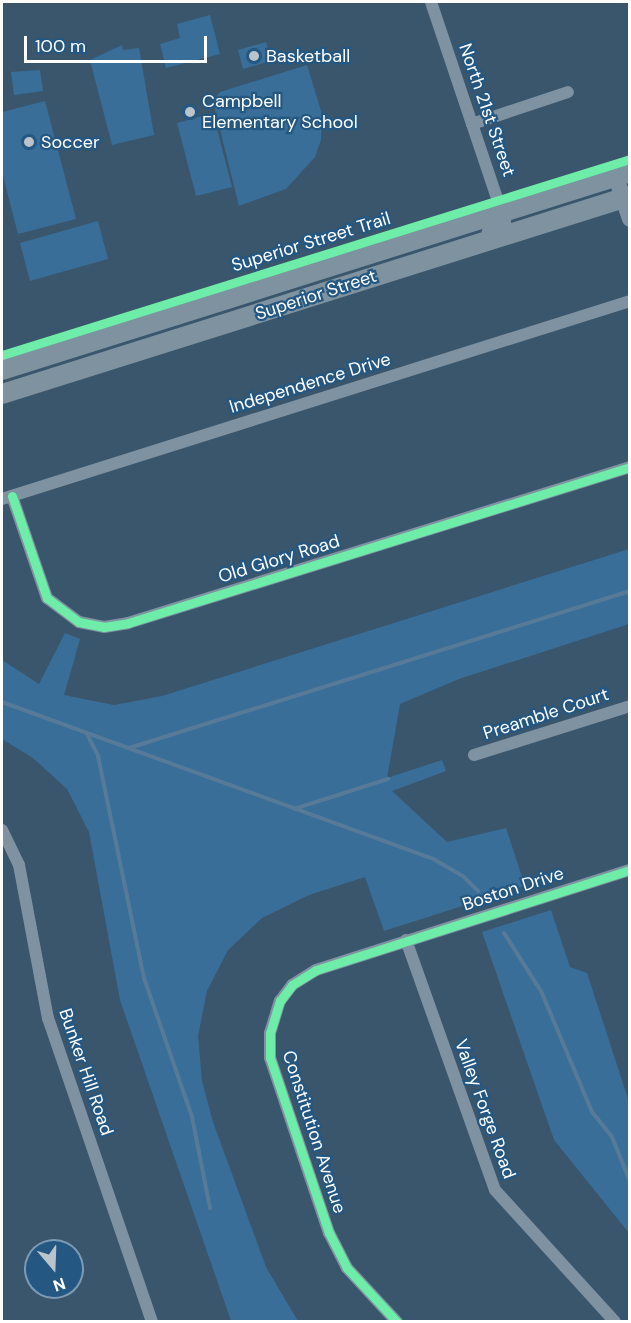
<!DOCTYPE html>
<style>
body{margin:0}
#map{position:relative;width:631px;height:1323px;overflow:hidden;background:#3a566c;font-family:"DM Sans",sans-serif}
div>[style]{position:absolute}
.green>*{inset:0;background:#386e98}
.stream>*{height:4px;margin:-2px;padding:0 2px;transform-origin:2px;border-radius:2px;background:#577a98}
.minor>*{height:12px;margin:-6px;padding:0 6px;transform-origin:6px;border-radius:6px;background:#7f92a2}
.tertiary>*{height:16px;margin:-8px;padding:0 8px;transform-origin:8px;border-radius:8px;background:#7f92a2}
.primary>*{height:20px;margin:-10px;padding:0 10px;transform-origin:10px;border-radius:10px;background:#7e92a0}
.cycleway>*{height:9px;margin:-4.5px;padding:0 4.5px;transform-origin:4.5px;border-radius:4.5px;background:#6deda7}
.dots>*{width:16px;height:16px;translate:-50% -50%;box-sizing:border-box;border:3px solid #245882;border-radius:50%}
span{translate:-50% -50%;white-space:nowrap;text-align:center;line-height:1.15;-webkit-text-stroke:4.5px #245882;paint-order:stroke}
.poi-label{font-size:18px;color:#fff}
.left{translate:0 -50%;text-align:left}
.street-label{font-size:18px;color:#fff}
.frame{position:absolute;inset:0;border:3px solid #fff;pointer-events:none}
.north{position:absolute;left:24px;top:1239px;width:60px;height:60px;box-sizing:border-box;background:#245882;border:2px solid #7c9bb4;border-radius:50%;rotate:161deg;font-size:16px;font-weight:700;line-height:24px;text-align:center;color:#fff}
.north::after{content:'';display:block;margin:auto;width:21px;height:27px;background:#bac4cc;clip-path:polygon(50% 0,100% 100%,50% 72%,0 100%)}
.scale{position:absolute;left:24px;top:36px;width:183px;height:27px;box-sizing:border-box;border:3px solid #fff;border-top:0;padding-left:8px;font-size:18px;line-height:21px;white-space:nowrap;color:#fff;-webkit-text-stroke:4px #245882;paint-order:stroke}
</style>
<div id="map">
<div class="green">
<i style="clip-path:polygon(210px 15px,220px 54px,166px 68px,160px 44px,180px 38px,177px 24px)"></i>
<i style="clip-path:polygon(266px 42px,271px 61px,243px 69px,238px 50px)"></i>
<i style="clip-path:polygon(122px 45px,123px 50px,139px 48px,154px 135px,112px 145px,90px 60px)"></i>
<i style="clip-path:polygon(307px 65px,322px 114px,321px 140px,315px 157px,286px 189px,239px 206px,213px 101px,220px 92px)"></i>
<i style="clip-path:polygon(40px 70px,43px 91px,14px 95px,11px 72px)"></i>
<i style="clip-path:polygon(45px 101px,76px 219px,18px 234px,2px 172px,2px 112px)"></i>
<i style="clip-path:polygon(213px 113px,232px 187px,196px 196px,177px 123px)"></i>
<i style="clip-path:polygon(98px 221px,108px 259px,30px 281px,20px 243px)"></i>
<i style="clip-path:polygon(629px 549px,629px 624px,459px 679px,400px 704px,387px 778px,442px 760px,446px 771px,392px 791px,447px 842px,506px 828px,525px 886px,384px 931px,365px 877px,309px 895px,262px 918px,228px 950px,207px 991px,198px 1036px,202px 1081px,213px 1122px,266px 1267px,298px 1321px,231px 1321px,120px 1000px,89px 832px,67px 789px,33px 758px,2px 739px,2px 660px,39px 684px,65px 633px,80px 639px,64px 695px,114px 705px,162px 696px)"></i>
<i style="clip-path:polygon(551px 910px,570px 967px,587px 973px,629px 1102px,629px 1233px,554px 1140px,482px 932px)"></i>
</div>
<div class="stream">
<i style="left:2px;top:702px;width:461px;rotate:20deg"></i>
<i style="left:435px;top:860px;width:34px;rotate:30deg"></i>
<i style="left:464px;top:877px;width:20px;rotate:45deg"></i>
<i style="left:87px;top:734px;width:25px;rotate:63deg"></i>
<i style="left:98px;top:756px;width:227px;rotate:78.3deg"></i>
<i style="left:144px;top:978px;width:147px;rotate:70.9deg"></i>
<i style="left:192px;top:1117px;width:93px;rotate:78.8deg"></i>
<i style="left:129px;top:748px;width:525px;rotate:-17.4deg"></i>
<i style="left:294px;top:809px;width:99px;rotate:-17.7deg"></i>
<i style="left:504px;top:933px;width:69px;rotate:57.5deg"></i>
<i style="left:541px;top:991px;width:131px;rotate:67.1deg"></i>
<i style="left:592px;top:1112px;width:32px;rotate:51deg"></i>
<i style="left:612px;top:1137px;width:48px;rotate:67.8deg"></i>
</div>
<div class="minor">
<i style="left:431px;top:2px;width:232px;rotate:71.4deg"></i>
<i style="left:505px;top:222px;width:20px;rotate:150deg"></i>
<i style="left:472px;top:124px;width:101px;rotate:-18.4deg"></i>
<i style="left:12px;top:496px;width:108px;rotate:71.1deg"></i>
<i style="left:47px;top:598px;width:40px;rotate:37deg"></i>
<i style="left:79px;top:622px;width:25px;rotate:11deg"></i>
<i style="left:104px;top:627px;width:24px;rotate:-9deg"></i>
<i style="left:128px;top:623px;width:526px;rotate:-17.26deg"></i>
<i style="left:2px;top:499px;width:658px;rotate:-17.5deg"></i>
<i style="left:474px;top:755px;width:164px;rotate:-17.4deg"></i>
<i style="left:2px;top:830px;width:39px;rotate:64deg"></i>
<i style="left:19px;top:865px;width:156px;rotate:79.3deg"></i>
<i style="left:48px;top:1018px;width:321px;rotate:71.1deg"></i>
<i style="left:406px;top:940px;width:265px;rotate:70.4deg"></i>
<i style="left:495px;top:1190px;width:178px;rotate:47.7deg"></i>
<i style="left:397px;top:1322px;width:74px;rotate:-132.8deg"></i>
<i style="left:347px;top:1268px;width:39px;rotate:-117deg"></i>
<i style="left:329px;top:1233px;width:185px;rotate:-108.6deg"></i>
<i style="left:270px;top:1058px;width:25px;rotate:-90deg"></i>
<i style="left:270px;top:1033px;width:34px;rotate:-73deg"></i>
<i style="left:280px;top:1001px;width:20px;rotate:-53deg"></i>
<i style="left:292px;top:985px;width:28px;rotate:-32deg"></i>
<i style="left:316px;top:970px;width:330px;rotate:-17.7deg"></i>
</div>
<div class="tertiary">
<i style="left:616px;top:177px;width:44px;rotate:71.6deg"></i>
</div>
<div class="primary">
<i style="left:2px;top:370px;width:658px;rotate:-17.5deg"></i>
<i style="left:2px;top:394px;width:658px;rotate:-17.5deg"></i>
</div>
<div class="cycleway">
<i style="left:2px;top:355px;width:658px;rotate:-17.33deg"></i>
<i style="left:12px;top:496px;width:108px;rotate:71.1deg"></i>
<i style="left:47px;top:598px;width:40px;rotate:37deg"></i>
<i style="left:79px;top:622px;width:25px;rotate:11deg"></i>
<i style="left:104px;top:627px;width:24px;rotate:-9deg"></i>
<i style="left:128px;top:623px;width:526px;rotate:-17.26deg"></i>
<i style="left:397px;top:1322px;width:74px;rotate:-132.8deg"></i>
<i style="left:347px;top:1268px;width:39px;rotate:-117deg"></i>
<i style="left:329px;top:1233px;width:185px;rotate:-108.6deg"></i>
<i style="left:270px;top:1058px;width:25px;rotate:-90deg"></i>
<i style="left:270px;top:1033px;width:34px;rotate:-73deg"></i>
<i style="left:280px;top:1001px;width:20px;rotate:-53deg"></i>
<i style="left:292px;top:985px;width:28px;rotate:-32deg"></i>
<i style="left:316px;top:970px;width:330px;rotate:-17.7deg"></i>
</div>
<div class="dots">
<i style="left:254px;top:56px;background:#bac4cc"></i>
<i style="left:190px;top:112px;background:#bac4cc"></i>
<i style="left:29px;top:142px;background:#bac4cc"></i>
</div>
<div class="poi-label">
<span class="left" style="left:266px;top:56px">Basketball</span>
<span class="left" style="left:202px;top:112px">Campbell<br>Elementary School</span>
<span class="left" style="left:41px;top:142px">Soccer</span>
</div>
<div class="street-label">
<span style="left:487px;top:110px;rotate:71deg">North 21st Street</span>
<span style="left:311px;top:242px;rotate:-17deg">Superior Street Trail</span>
<span style="left:316px;top:295px;rotate:-18deg">Superior Street</span>
<span style="left:310px;top:383px;rotate:-17deg">Independence Drive</span>
<span style="left:279px;top:559px;rotate:-17deg">Old Glory Road</span>
<span style="left:546px;top:714px;rotate:-18deg">Preamble Court</span>
<span style="left:513px;top:889px;rotate:-18deg">Boston Drive</span>
<span style="left:86px;top:1072px;rotate:71deg">Bunker Hill Road</span>
<span style="left:485px;top:1109px;rotate:70deg">Valley Forge Road</span>
<span style="left:314px;top:1132px;rotate:72deg">Constitution Avenue</span>
</div>
<div class="frame"></div>
<div class="north">N</div>
<div class="scale">100 m</div>
</div>
